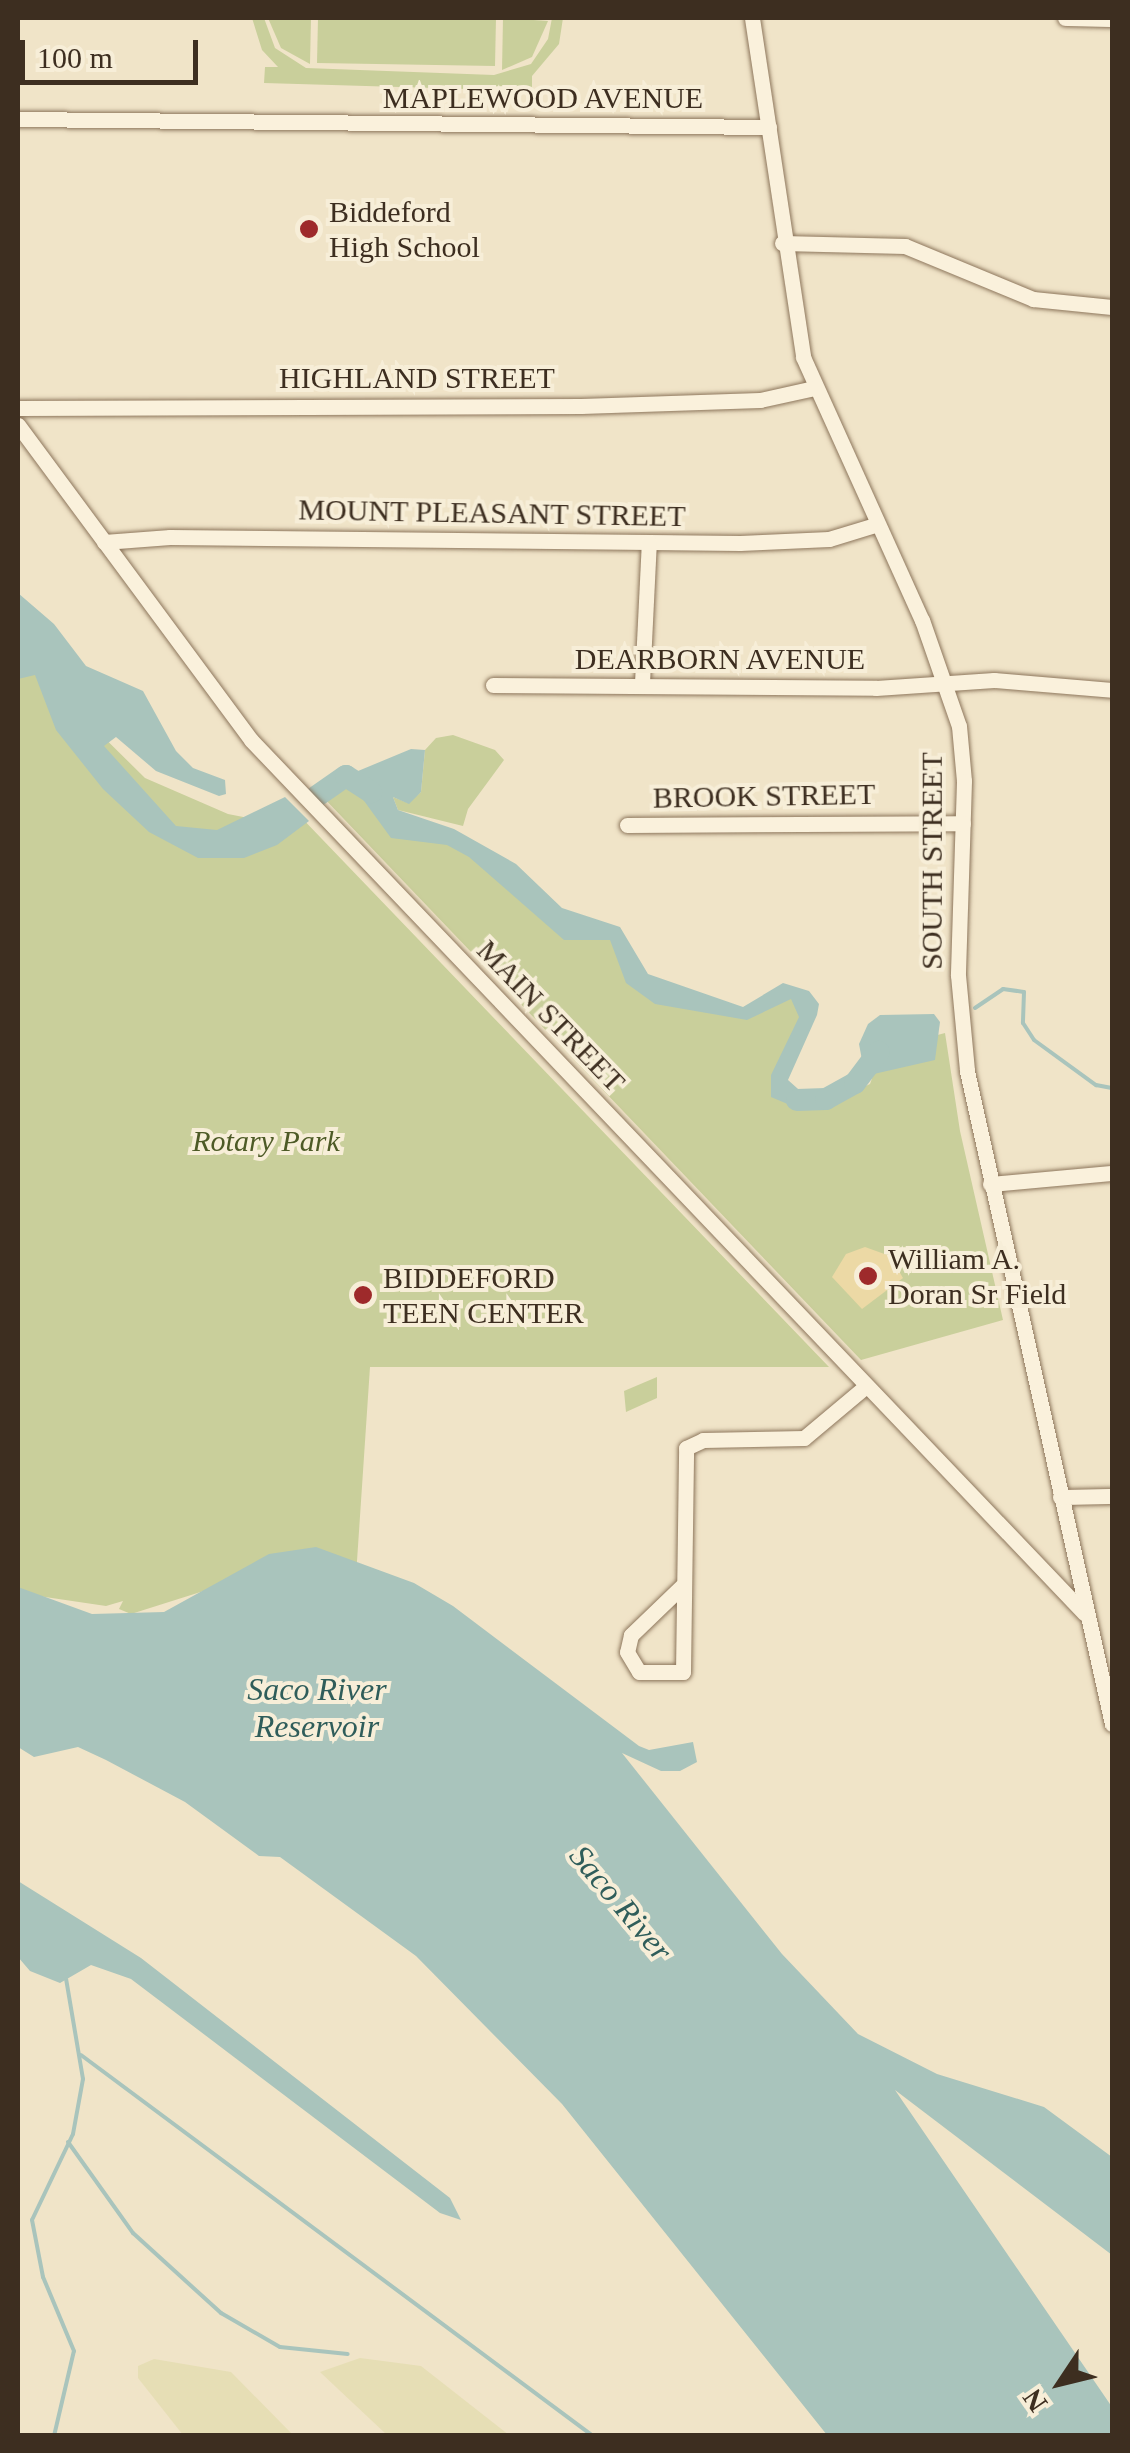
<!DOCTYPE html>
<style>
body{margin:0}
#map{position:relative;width:1130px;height:2453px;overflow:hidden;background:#f0e4c8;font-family:"Times New Roman",serif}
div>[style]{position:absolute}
.farmland>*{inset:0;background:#e6deb5}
.green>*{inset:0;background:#c9cf9b}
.sand>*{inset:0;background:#ecd9a5}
.water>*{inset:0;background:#a9c4bc}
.stream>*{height:4px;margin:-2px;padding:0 2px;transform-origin:2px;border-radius:2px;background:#a9c4bc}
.river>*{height:22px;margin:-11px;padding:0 11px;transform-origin:11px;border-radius:11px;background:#a9c4bc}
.roads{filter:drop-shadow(0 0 2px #8d765c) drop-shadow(0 0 2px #8d765c)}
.minor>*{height:15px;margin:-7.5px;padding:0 7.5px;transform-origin:7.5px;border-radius:7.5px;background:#faf1dc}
.dots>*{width:28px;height:28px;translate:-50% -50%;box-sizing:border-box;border:5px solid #f7eed8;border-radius:50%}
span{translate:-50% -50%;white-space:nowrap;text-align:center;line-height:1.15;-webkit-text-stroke:8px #f7eed8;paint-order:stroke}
.street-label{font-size:30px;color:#3d2e20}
.poi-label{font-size:30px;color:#3d2e20}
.left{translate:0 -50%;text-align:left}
.park-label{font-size:30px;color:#4d5a26;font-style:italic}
.water-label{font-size:32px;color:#2f5d5a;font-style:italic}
.frame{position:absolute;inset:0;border:20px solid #3d2e20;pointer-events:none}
.north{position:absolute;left:1010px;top:2333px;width:100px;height:100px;-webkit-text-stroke:8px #f7eed8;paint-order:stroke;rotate:235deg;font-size:28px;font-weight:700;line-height:40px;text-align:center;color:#3d2e20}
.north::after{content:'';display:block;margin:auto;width:35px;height:45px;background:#3d2e20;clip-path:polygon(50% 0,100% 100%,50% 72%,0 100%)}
.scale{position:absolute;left:20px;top:40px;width:178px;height:45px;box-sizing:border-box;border:5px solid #3d2e20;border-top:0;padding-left:12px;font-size:30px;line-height:35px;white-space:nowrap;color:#3d2e20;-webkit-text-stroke:8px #f7eed8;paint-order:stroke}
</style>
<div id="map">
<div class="farmland">
<i style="clip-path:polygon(360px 2358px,421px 2366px,509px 2435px,387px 2435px,320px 2372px)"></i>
<i style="clip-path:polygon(154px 2359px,231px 2372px,293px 2435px,183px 2435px,138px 2378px,138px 2366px)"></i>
</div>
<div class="green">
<i style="clip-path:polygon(252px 18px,264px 18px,275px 48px,306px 68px,494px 75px,531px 64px,548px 39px,552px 18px,563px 18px,559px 44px,532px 76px,532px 91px,264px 83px,265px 67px,278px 67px,262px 50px)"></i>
<i style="clip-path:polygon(268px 18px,311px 18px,310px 64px,281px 48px)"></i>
<i style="clip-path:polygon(318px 18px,496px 18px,495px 66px,317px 63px)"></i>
<i style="clip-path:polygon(503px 18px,548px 21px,532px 57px,502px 70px)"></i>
<i style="clip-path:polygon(18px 638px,68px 702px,145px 778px,228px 814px,278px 824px,297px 813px,829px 1367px,370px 1367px,356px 1576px,210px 1589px,131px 1614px,119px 1609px,123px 1601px,106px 1606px,18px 1593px)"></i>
<i style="clip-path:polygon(453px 735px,495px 750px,504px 760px,468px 809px,463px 826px,398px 810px,393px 797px,408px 803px,421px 792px,425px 750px,436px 738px)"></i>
<i style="clip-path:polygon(348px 779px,385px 808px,464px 846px,545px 913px,607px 931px,630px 973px,736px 1013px,787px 990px,807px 1004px,786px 1073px,789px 1086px,805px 1098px,849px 1094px,870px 1084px,882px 1050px,945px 1033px,960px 1131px,1003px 1320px,861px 1360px,321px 795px,335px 795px,335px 787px)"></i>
<i style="clip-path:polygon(657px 1377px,657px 1398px,626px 1412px,624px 1391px)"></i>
</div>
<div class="sand">
<i style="clip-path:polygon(865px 1247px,890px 1256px,903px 1278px,862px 1309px,832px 1277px,846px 1254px)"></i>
</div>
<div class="water">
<i style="clip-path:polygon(18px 593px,54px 624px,86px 666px,143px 691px,176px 751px,193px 768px,225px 780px,226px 794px,219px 796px,156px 771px,116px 737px,104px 746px,176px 826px,217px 830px,285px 797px,309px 821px,277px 845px,244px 858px,198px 858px,149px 832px,103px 789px,56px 730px,35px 675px,18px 679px)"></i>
<i style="clip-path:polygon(411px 749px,425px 750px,421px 792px,409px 804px,393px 797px,398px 810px,454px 829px,516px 864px,562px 908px,620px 927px,648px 974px,743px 1007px,783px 983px,809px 991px,819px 1004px,817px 1015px,788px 1080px,807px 1097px,826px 1099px,797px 1108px,771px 1097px,771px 1075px,799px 1017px,791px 999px,747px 1020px,655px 1004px,626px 983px,610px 940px,564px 940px,469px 857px,447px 845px,391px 838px,346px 776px)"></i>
<i style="clip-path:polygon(934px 1014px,940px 1022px,935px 1060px,865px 1076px,859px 1044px,868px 1024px,880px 1015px)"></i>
<i style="clip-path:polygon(316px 1547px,414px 1583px,453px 1606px,639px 1746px,649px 1750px,693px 1742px,697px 1762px,680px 1771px,661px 1771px,622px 1753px,782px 1954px,858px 2034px,937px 2074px,1044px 2107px,1112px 2157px,1112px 2255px,895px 2090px,1112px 2407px,1112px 2435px,827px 2435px,562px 2104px,416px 1956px,280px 1857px,259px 1856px,185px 1802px,106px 1760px,78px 1747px,34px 1757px,18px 1747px,18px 1587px,92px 1614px,164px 1612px,269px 1554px)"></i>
<i style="clip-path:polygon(18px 1881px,141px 1958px,450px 2198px,461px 2220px,440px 2213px,131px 1979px,91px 1965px,60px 1983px,30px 1971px,18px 1957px)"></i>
</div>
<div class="stream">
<i style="left:975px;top:1008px;width:34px;rotate:-34deg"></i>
<i style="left:1003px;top:989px;width:21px;rotate:8deg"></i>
<i style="left:1024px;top:992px;width:31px;rotate:92deg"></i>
<i style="left:1023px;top:1023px;width:20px;rotate:57deg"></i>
<i style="left:1034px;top:1040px;width:77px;rotate:36deg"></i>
<i style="left:1096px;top:1085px;width:16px;rotate:11deg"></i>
<i style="left:18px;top:1785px;width:21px;rotate:90deg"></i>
<i style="left:81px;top:2055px;width:638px;rotate:36.65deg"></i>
<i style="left:68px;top:2142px;width:112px;rotate:54.5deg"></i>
<i style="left:133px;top:2233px;width:119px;rotate:42.3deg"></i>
<i style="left:221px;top:2313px;width:68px;rotate:30deg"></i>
<i style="left:280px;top:2347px;width:68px;rotate:5.9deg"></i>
<i style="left:54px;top:2436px;width:87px;rotate:-76.8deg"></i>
<i style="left:74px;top:2351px;width:80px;rotate:-112.7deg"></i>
<i style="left:43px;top:2277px;width:58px;rotate:-100.9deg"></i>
<i style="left:32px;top:2220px;width:95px;rotate:-64.5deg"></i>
<i style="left:73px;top:2134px;width:56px;rotate:-79.7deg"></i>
<i style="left:83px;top:2079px;width:101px;rotate:-99.6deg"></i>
</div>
<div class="river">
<i style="left:317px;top:796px;width:35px;rotate:-35deg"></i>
<i style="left:346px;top:776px;width:30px;rotate:33deg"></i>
<i style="left:797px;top:1100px;width:29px;rotate:-2deg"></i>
<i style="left:826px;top:1099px;width:33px;rotate:-29deg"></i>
<i style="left:855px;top:1083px;width:39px;rotate:-53deg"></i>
</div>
<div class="roads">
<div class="minor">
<i style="left:752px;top:18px;width:343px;rotate:81.4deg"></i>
<i style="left:803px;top:357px;width:289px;rotate:65.7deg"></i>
<i style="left:922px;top:620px;width:112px;rotate:70.8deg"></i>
<i style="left:959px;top:726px;width:55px;rotate:84.8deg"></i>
<i style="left:964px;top:781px;width:194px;rotate:91.8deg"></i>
<i style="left:958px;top:975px;width:96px;rotate:84.6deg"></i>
<i style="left:967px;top:1071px;width:669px;rotate:77.48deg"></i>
<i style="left:1065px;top:18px;width:47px;rotate:1.2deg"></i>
<i style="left:18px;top:119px;width:751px;rotate:0.61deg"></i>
<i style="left:782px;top:243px;width:123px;rotate:1.4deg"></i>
<i style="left:905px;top:246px;width:139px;rotate:22.5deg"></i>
<i style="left:1033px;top:299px;width:79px;rotate:5.8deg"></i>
<i style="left:18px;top:408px;width:563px;rotate:-0.2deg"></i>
<i style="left:581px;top:406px;width:179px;rotate:-1.9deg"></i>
<i style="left:760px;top:400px;width:55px;rotate:-12.5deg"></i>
<i style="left:18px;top:425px;width:392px;rotate:53.5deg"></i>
<i style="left:251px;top:740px;width:1207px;rotate:46.34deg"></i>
<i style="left:104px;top:542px;width:66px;rotate:-4.3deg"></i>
<i style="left:170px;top:537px;width:570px;rotate:0.6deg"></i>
<i style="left:740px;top:543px;width:89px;rotate:-2.6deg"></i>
<i style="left:829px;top:539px;width:51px;rotate:-17deg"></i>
<i style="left:642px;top:683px;width:141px;rotate:-87.2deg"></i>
<i style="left:493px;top:685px;width:383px;rotate:0.4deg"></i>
<i style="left:876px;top:688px;width:118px;rotate:-3.9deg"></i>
<i style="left:994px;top:680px;width:118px;rotate:4.8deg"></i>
<i style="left:627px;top:825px;width:336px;rotate:-0.3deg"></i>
<i style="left:990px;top:1184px;width:122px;rotate:-5.2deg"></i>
<i style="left:1060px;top:1497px;width:52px;rotate:-1.1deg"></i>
<i style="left:682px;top:1586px;width:71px;rotate:136.1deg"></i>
<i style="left:631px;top:1635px;width:17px;rotate:103deg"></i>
<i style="left:627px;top:1652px;width:23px;rotate:59deg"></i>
<i style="left:639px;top:1672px;width:44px"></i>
<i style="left:683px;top:1672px;width:224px;rotate:-89.2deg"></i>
<i style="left:686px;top:1448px;width:19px;rotate:-25deg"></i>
<i style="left:703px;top:1440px;width:101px;rotate:-1.1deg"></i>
<i style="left:804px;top:1438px;width:81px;rotate:-40deg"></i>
</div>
</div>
<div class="dots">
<i style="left:309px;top:229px;background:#9e2a2b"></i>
<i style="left:868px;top:1276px;background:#9e2a2b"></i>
<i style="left:363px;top:1295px;background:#9e2a2b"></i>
</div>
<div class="street-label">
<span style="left:543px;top:98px">MAPLEWOOD AVENUE</span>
<span style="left:417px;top:378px">HIGHLAND STREET</span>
<span style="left:492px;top:513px;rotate:1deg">MOUNT PLEASANT STREET</span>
<span style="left:720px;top:659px">DEARBORN AVENUE</span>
<span style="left:764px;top:796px;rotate:-1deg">BROOK STREET</span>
<span style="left:932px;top:861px;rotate:-90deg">SOUTH STREET</span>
<span style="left:551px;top:1016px;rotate:46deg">MAIN STREET</span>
</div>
<div class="poi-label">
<span class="left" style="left:329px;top:229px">Biddeford<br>High School</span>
<span class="left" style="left:888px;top:1276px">William A.<br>Doran Sr Field</span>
<span class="left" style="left:383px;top:1295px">BIDDEFORD<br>TEEN CENTER</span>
</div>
<div class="park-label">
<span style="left:266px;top:1141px">Rotary Park</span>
</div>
<div class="water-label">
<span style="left:317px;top:1708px">Saco River<br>Reservoir</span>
<span style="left:621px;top:1903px;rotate:50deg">Saco River</span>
</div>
<div class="frame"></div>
<div class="north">N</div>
<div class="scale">100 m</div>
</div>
